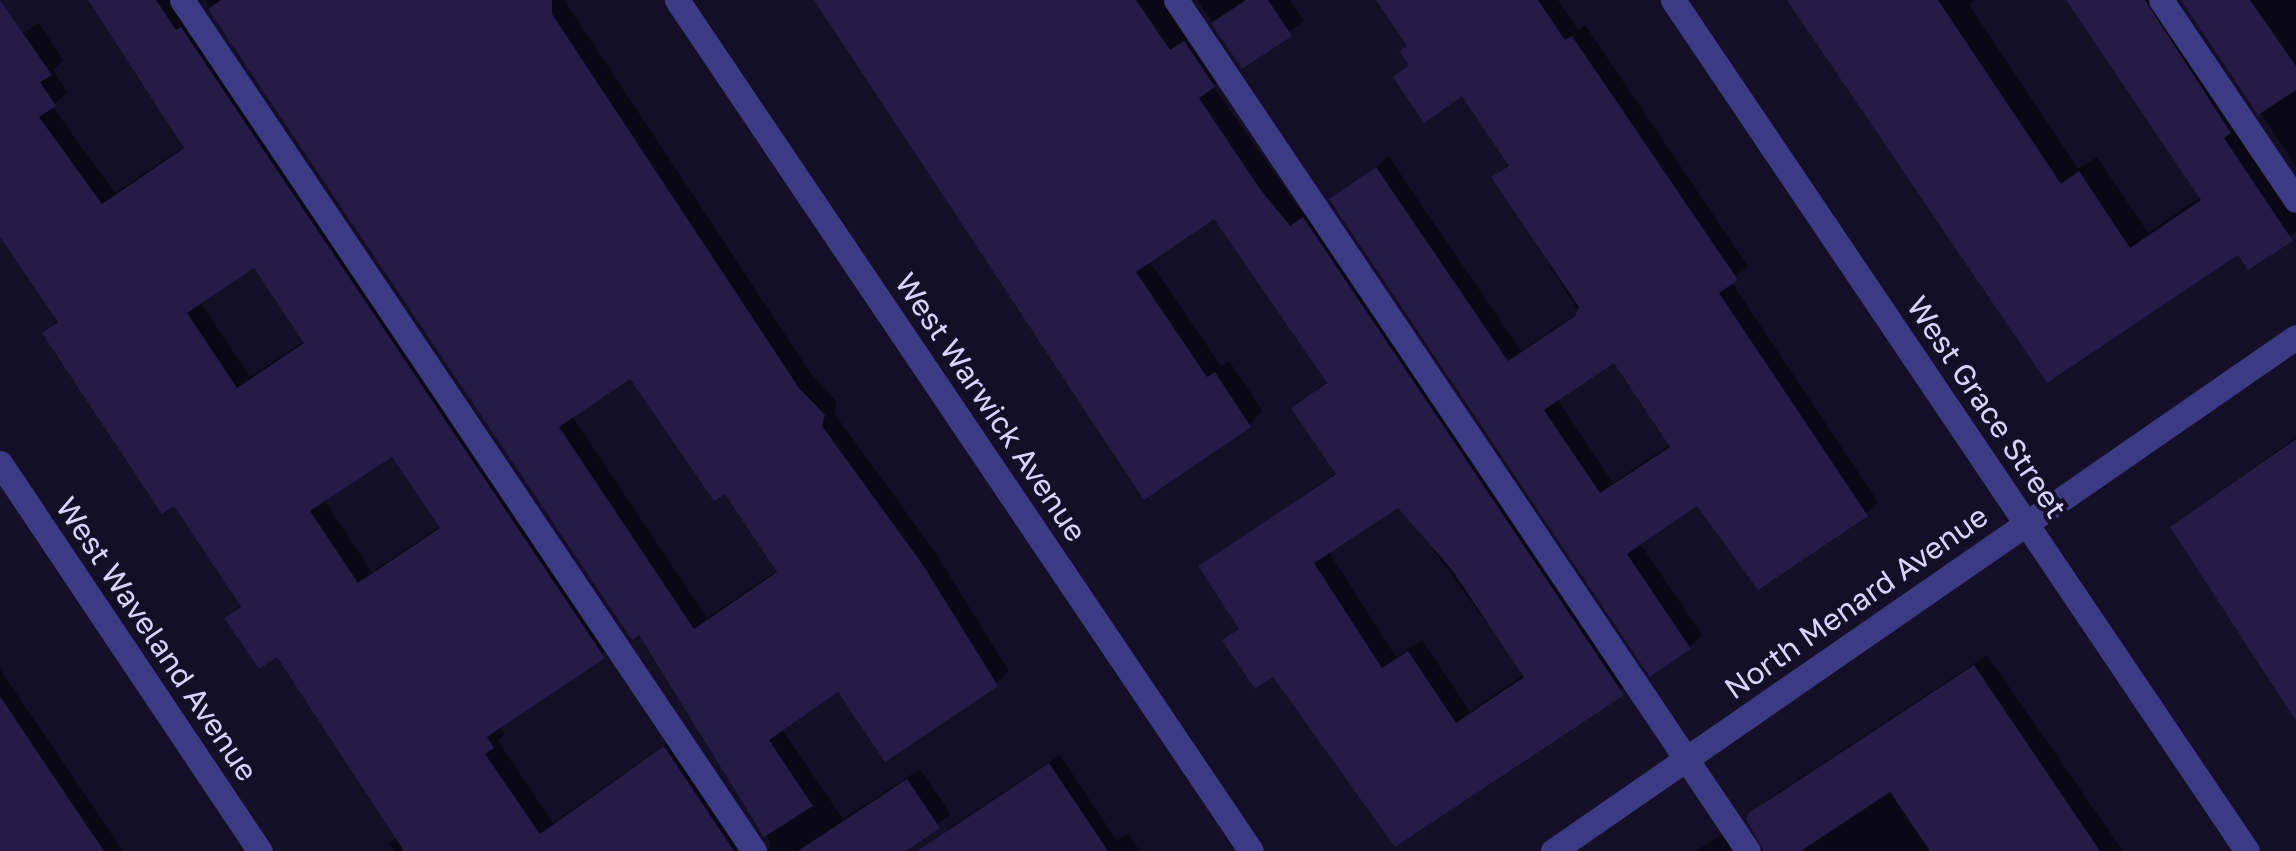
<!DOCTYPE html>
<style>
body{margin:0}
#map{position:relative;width:2296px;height:851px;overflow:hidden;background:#130f26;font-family:"Golos Text",sans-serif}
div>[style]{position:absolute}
.shadow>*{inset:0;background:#0007}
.building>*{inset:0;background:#241b47}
.service>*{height:25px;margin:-12.5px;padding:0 12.5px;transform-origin:12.5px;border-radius:12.5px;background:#3d3a85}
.minor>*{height:25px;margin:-12.5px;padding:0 12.5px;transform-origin:12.5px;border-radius:12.5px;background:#3d3a85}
span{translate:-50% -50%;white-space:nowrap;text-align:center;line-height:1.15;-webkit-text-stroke:8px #130f26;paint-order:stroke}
.street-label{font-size:30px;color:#d9d4ff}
</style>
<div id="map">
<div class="shadow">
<i style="clip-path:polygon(evenodd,112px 0,183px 0,616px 644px,499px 725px,505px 733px,498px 741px,553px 823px,678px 736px,753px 848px,769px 851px,770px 841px,640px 632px,632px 637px,205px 0,564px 0,812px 375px,837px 402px,834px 413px,935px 552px,1009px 671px,996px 684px,839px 689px,781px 728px,843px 819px,920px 769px,951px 814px,902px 851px,394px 851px,389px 844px,397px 836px,278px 654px,228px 618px,240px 606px,175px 502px,45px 333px,59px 319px,0 233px,0 47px,39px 23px,63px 60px,53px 70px,67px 92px,52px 106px,115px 193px,185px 146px,112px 0,255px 265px,306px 340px,250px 377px,200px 302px,255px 265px,112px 0,630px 376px,725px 491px,778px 570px,707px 618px,572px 416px,630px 376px,112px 0,393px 453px,441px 526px,372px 572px,323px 499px,393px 453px)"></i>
<i style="clip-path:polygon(evenodd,816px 0,1180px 0,1227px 72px,1213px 86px,1304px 215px,1317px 206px,1635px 680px,1396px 844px,1273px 673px,1225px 641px,1241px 626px,1201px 567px,1338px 471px,1294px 408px,1328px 381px,1215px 216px,1149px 260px,1221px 366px,1229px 361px,1263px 411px,1249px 425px,816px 0,1399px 504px,1525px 674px,1470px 712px,1422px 640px,1396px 657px,1328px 551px,1399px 504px)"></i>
<i style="clip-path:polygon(1197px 0,1290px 0,1304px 21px,1243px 66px)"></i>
<i style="clip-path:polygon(evenodd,1379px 0,1558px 0,1578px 30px,1585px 25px,1748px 266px,1731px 281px,1878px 502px,1866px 514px,1697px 503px,1639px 542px,1702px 635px,1689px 647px,1333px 199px,1389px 157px,1521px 351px,1579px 312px,1495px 178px,1510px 163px,1463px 93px,1411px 64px,1409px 44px,1379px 0,1614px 360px,1671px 444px,1613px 483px,1557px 399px,1614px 360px)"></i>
<i style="clip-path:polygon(1792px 0,1973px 0,1969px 5px,2078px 169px,2097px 157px,2148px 233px,2202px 196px,2068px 0,2169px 0,2296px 188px,2296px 232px,2249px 267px,2239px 251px,2048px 379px)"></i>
<i style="clip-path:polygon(2184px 0,2296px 0,2296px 166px)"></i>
<i style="clip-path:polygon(2296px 437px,2296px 720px,2173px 527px)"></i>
<i style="clip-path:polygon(1987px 655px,2123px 851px,1766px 851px,1751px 815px,1764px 802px)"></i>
<i style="clip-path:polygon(0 669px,123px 851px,0 851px)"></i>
<i style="clip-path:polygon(1060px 755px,1117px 841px,1128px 834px,1140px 851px,945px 851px,938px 839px,948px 829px)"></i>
<i style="clip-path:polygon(1732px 827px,1750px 851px,1696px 851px)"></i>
</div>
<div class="building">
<i style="clip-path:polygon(evenodd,0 0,52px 75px,40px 82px,56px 106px,39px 117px,102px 204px,184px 148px,88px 0,156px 0,176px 30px,181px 27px,605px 658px,487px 737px,494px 748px,485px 754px,540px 834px,664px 746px,734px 851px,404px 851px,277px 657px,259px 669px,224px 618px,241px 607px,174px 506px,162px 514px,42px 333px,58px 322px,0 237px,0 0,254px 268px,304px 343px,237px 388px,187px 313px,254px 268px,0 0,392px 457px,440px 528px,358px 583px,310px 511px,392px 457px)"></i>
<i style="clip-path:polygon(evenodd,221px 0,552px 0,552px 14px,799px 388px,825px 415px,822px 426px,923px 565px,998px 686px,885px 762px,838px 692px,769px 740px,813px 806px,764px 837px,639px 635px,632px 640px,208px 9px,221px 0,630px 379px,714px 501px,725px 494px,777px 572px,694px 629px,559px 427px,630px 379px)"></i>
<i style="clip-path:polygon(evenodd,814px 0,1136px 0,1170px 50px,1184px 41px,1215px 87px,1199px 98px,1260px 189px,1290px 226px,1303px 217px,1624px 695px,1395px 847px,1273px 677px,1255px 689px,1222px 640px,1239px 629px,1198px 566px,1336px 474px,1291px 408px,1327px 383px,1276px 309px,1214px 219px,1136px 272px,1207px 377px,1215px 372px,1251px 427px,1144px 500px,814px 0,1398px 508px,1452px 570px,1524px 677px,1456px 723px,1408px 651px,1382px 668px,1314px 563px,1398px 508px)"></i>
<i style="clip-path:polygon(1246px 0,1268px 0,1292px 36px,1242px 69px,1211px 23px)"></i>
<i style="clip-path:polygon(evenodd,1376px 0,1538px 0,1565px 40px,1572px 36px,1738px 280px,1719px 293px,1868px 516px,1758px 590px,1697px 506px,1627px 554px,1691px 649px,1650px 677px,1329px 199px,1376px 167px,1508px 361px,1575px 316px,1579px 307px,1491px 177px,1509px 166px,1462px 96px,1424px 123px,1393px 77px,1409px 65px,1399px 51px,1407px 46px,1376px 0,1614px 363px,1670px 447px,1600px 493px,1544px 410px,1614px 363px)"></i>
<i style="clip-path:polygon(1787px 0,1938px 0,2061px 184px,2079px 171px,2130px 248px,2201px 200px,2066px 0,2145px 0,2231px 133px,2224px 138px,2293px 241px,2248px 270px,2238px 255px,2047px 383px)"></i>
<i style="clip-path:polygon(2181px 0,2250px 0,2296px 66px,2296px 90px,2258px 115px)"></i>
<i style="clip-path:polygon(2296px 439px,2296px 721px,2170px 527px)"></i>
<i style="clip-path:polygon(1974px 665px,2100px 851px,1930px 851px,1890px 792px,1801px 851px,1764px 851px,1746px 819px,1749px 813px)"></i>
<i style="clip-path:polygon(0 696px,44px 762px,104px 851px,0 851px)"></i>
<i style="clip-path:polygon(1049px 763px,1108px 851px,917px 851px)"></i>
<i style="clip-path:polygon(907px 779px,940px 828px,906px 851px,798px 851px)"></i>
</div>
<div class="service">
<i style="left:182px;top:0;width:1025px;rotate:56.09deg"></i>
<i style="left:1176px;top:0;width:1025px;rotate:56.09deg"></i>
<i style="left:2161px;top:0;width:241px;rotate:56deg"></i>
</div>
<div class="minor">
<i style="left:677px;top:0;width:1026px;rotate:56deg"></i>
<i style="left:1673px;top:0;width:1026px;rotate:56deg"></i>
<i style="left:0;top:463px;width:467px;rotate:56.2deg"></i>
<i style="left:1553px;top:851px;width:903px;rotate:-34.68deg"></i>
</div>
<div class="street-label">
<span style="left:991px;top:407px;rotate:56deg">West Warwick Avenue</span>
<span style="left:1987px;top:407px;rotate:56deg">West Grace Street</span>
<span style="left:1856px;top:602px;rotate:-35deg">North Menard Avenue</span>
<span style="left:157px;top:639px;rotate:56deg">West Waveland Avenue</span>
</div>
</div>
